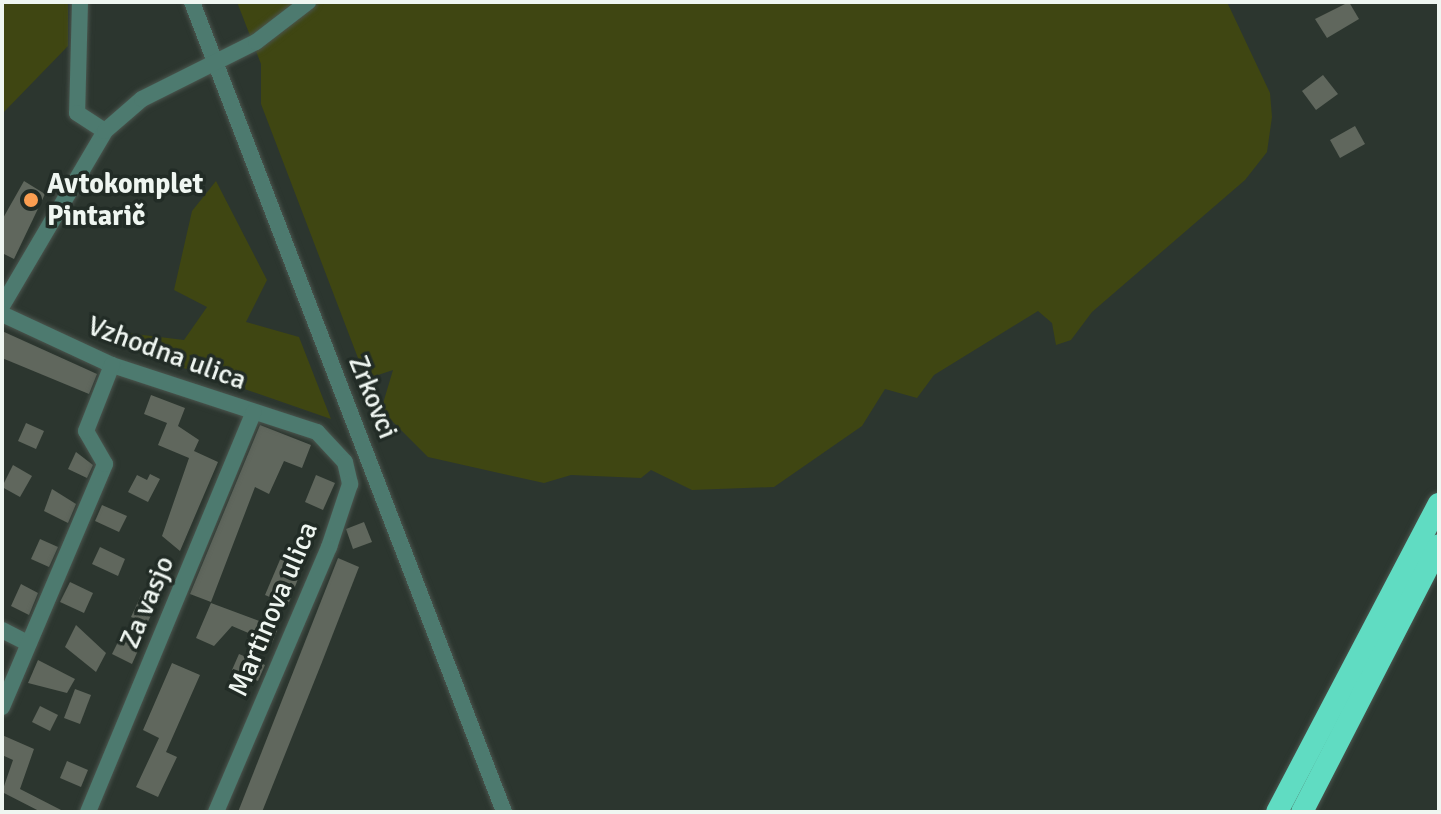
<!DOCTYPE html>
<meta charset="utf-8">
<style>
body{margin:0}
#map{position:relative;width:1441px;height:814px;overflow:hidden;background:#2c362f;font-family:Signika,sans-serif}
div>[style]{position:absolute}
.green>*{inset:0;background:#3f4612}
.building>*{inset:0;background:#60675d}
.roads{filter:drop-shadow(0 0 2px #4b554e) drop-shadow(0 0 2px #4b554e)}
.minor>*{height:16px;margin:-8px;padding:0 8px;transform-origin:8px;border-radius:8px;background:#4d7a6f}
.highway>*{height:22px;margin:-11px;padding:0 11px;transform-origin:11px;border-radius:11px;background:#60dcc2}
.dots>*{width:22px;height:22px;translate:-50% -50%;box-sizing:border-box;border:4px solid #222c26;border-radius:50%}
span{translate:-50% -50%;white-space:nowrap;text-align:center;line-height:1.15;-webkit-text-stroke:7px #222c26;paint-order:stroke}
.poi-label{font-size:28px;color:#eff6f1;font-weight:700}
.left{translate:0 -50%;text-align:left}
.street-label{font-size:28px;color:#eff6f1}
.frame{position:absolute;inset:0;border:4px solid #eff6f1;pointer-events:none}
</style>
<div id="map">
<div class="green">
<i style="clip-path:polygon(2px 2px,68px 2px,68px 46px,2px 114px)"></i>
<i style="clip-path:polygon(237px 2px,1227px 2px,1270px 93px,1272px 117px,1267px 152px,1245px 180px,1092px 312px,1071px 340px,1056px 345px,1052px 323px,1038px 311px,934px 375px,917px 398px,885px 389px,862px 426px,774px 487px,692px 490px,651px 470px,641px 478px,571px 475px,544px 483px,428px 457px,381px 410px,393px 370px,366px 379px,261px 104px,261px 64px)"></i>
<i style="clip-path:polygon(216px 181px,267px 280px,246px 322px,299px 337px,331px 419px,94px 337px,102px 330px,184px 340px,207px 307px,174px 290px,192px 211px)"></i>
</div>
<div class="building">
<i style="clip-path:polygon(1349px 2px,1359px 19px,1327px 38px,1315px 19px)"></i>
<i style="clip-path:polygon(1323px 75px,1338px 94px,1316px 110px,1302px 91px)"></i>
<i style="clip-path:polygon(1355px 126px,1365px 144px,1340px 158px,1330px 140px)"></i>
<i style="clip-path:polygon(24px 181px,45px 194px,14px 259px,2px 253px,2px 220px)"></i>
<i style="clip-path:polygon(2px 331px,97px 374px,89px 394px,2px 358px)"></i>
<i style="clip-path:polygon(151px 395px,185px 408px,178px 426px,199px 440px,194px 451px,218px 462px,180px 551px,162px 536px,189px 458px,158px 445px,167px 423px,144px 414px)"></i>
<i style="clip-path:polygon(26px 423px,44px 431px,36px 449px,18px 441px)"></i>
<i style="clip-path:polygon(260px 425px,311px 445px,302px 468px,284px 461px,269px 494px,255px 487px,211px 602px,190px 594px)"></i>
<i style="clip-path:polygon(76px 452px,93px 465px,87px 478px,68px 469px)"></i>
<i style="clip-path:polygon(13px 465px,32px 476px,20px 497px,2px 487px)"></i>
<i style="clip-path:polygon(150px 474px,160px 479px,148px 502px,128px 492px,137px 475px,147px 480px)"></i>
<i style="clip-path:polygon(316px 475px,335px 483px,323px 510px,305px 502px)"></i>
<i style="clip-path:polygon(52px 489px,76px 504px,68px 523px,44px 511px)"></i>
<i style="clip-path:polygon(102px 505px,127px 516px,119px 532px,95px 521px)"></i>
<i style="clip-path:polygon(364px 522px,372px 542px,353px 549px,346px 529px)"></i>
<i style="clip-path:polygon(40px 539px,58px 547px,49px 567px,31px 559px)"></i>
<i style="clip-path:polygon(100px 547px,125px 559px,118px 576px,92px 564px)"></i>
<i style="clip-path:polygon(285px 548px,306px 558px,288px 605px,265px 595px)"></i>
<i style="clip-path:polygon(338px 558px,359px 567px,322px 662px,262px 812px,238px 812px)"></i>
<i style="clip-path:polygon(70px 582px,93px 593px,84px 613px,60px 602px)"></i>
<i style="clip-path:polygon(21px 584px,38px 593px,29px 615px,11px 606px)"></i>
<i style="clip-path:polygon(142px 593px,158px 600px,147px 624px,131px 617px)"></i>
<i style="clip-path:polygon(211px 603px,278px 628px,272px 643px,232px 626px,214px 646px,196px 638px)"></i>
<i style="clip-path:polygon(76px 625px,106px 653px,96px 672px,65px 647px)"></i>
<i style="clip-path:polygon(121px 636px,140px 646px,132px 664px,112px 654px)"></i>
<i style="clip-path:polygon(239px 654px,265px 665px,258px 681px,232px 670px)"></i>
<i style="clip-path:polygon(38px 660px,75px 679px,67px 693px,28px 683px)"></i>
<i style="clip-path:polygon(172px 663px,200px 675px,166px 752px,177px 757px,158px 797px,136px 787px,159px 738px,143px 730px)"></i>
<i style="clip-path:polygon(75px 689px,91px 695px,80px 724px,64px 718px)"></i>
<i style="clip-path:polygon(40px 706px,58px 715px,50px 731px,32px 722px)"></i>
<i style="clip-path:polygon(2px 735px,34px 749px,20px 789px,65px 812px,41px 812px,2px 792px,13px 760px,2px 755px)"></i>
<i style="clip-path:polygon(67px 761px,88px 770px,81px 787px,60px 778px)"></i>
</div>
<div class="roads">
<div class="minor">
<i style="left:80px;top:2px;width:111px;rotate:91.5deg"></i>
<i style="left:77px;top:113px;width:33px;rotate:33deg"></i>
<i style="left:192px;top:2px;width:868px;rotate:68.93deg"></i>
<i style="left:2px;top:306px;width:203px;rotate:-59.5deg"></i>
<i style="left:105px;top:131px;width:49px;rotate:-40.9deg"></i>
<i style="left:142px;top:99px;width:127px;rotate:-26.6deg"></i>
<i style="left:256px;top:42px;width:66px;rotate:-37.6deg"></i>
<i style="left:2px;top:314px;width:121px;rotate:24.9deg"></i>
<i style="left:112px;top:365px;width:216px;rotate:18.1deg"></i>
<i style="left:317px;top:432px;width:41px;rotate:47deg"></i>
<i style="left:345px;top:462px;width:23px;rotate:77deg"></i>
<i style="left:350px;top:484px;width:66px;rotate:108.4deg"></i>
<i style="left:329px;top:547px;width:288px;rotate:113.1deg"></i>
<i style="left:2px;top:630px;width:30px;rotate:27deg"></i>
<i style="left:2px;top:707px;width:264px;rotate:-67deg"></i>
<i style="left:105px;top:464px;width:38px;rotate:-120deg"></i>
<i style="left:86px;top:431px;width:71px;rotate:-68.5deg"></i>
<i style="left:88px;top:812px;width:433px;rotate:-67.5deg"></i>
</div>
<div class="highway">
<i style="left:1277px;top:812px;width:348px;rotate:-62.3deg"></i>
<i style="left:1302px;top:812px;width:300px;rotate:-62.8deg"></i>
</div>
</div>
<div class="dots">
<i style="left:31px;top:200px;background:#fb9e51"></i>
</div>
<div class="poi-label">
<span class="left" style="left:47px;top:200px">Avtokomplet<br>Pintarič</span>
</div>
<div class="street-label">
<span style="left:167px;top:353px;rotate:20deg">Vzhodna ulica</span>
<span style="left:373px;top:397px;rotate:68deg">Zrkovci</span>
<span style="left:147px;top:602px;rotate:-67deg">Za vasjo</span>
<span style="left:273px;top:609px;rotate:-67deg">Martinova ulica</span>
</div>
<div class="frame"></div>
</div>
